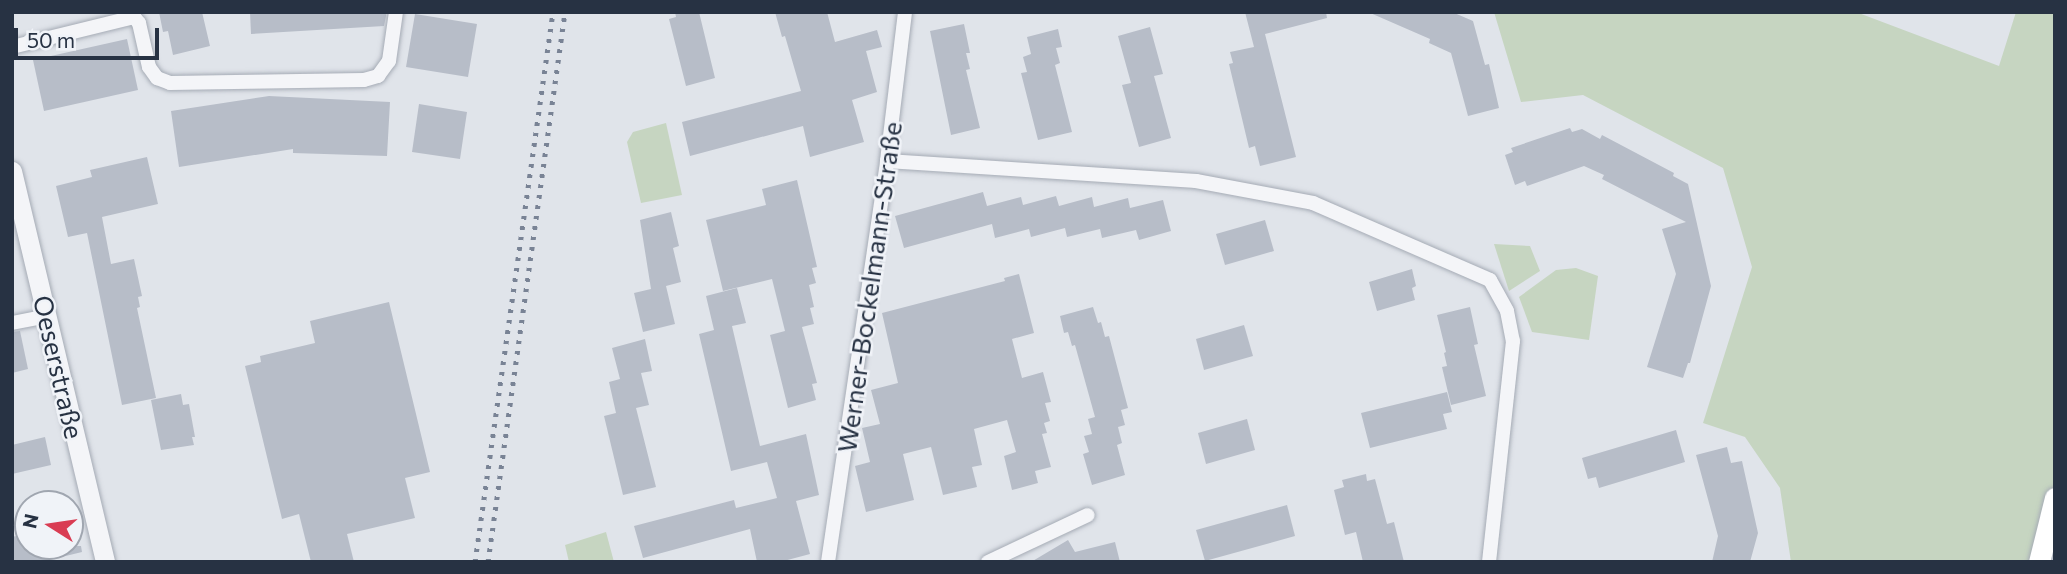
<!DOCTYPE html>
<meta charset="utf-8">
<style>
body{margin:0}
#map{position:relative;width:2067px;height:574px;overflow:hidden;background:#e0e4ea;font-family:Commissioner,sans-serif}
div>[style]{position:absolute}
.green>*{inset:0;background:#c6d5c1}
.building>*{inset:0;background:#b7bdc8}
.roads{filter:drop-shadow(0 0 2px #a5abb5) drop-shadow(0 0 2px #a5abb5)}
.minor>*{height:14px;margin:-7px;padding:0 7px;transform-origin:7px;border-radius:7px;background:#f4f5f8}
.tertiary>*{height:19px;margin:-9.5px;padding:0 9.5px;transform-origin:9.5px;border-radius:9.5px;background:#f4f5f8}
.secondary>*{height:21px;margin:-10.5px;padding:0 10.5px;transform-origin:10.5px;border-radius:10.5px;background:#fff}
.rail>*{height:5px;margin-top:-2.5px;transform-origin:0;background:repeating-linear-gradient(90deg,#798395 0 3.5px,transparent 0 10.5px)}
span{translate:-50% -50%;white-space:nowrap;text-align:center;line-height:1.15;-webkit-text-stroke:5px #f0f3f8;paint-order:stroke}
.street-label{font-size:26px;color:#273243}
.frame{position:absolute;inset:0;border:14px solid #273243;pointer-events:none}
.north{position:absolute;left:14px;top:490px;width:70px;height:70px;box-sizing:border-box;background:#f0f3f8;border:2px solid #a0a6b0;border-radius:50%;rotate:282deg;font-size:19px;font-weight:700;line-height:28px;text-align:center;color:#273243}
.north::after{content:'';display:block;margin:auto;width:24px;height:32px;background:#d93c53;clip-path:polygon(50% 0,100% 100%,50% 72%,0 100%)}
.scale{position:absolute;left:14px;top:28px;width:145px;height:32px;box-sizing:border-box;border:4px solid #273243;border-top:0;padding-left:9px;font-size:21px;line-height:24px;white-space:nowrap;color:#273243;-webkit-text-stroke:5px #f0f3f8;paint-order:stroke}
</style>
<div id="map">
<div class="green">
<i style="clip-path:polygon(1494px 12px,1856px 12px,1999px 66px,2016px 12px,2055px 12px,2055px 498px,2039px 562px,1791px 562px,1780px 488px,1745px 437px,1703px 423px,1752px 267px,1723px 168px,1583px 95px,1521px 102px)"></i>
<i style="clip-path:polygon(666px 123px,682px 195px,641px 203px,627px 142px,633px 132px)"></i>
<i style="clip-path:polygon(1494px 244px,1530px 246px,1540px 271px,1509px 291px)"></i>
<i style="clip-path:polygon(1576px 268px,1598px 276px,1589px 340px,1532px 332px,1519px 297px,1556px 270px)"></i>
<i style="clip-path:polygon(606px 532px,614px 562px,569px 562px,565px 545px)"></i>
</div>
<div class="building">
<i style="clip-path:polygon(159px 12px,202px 12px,210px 46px,173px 55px,168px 31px,163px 32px)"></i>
<i style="clip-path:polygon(250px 12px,386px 12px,386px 16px,384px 26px,251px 34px)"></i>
<i style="clip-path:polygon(675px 12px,699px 12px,715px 78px,686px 86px,669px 19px,676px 17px)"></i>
<i style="clip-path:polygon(775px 12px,827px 12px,835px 42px,877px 30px,882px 47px,866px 51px,877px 92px,852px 100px,864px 142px,810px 157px,803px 126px,690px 156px,682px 122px,801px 91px,785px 36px,782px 37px)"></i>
<i style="clip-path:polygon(1245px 12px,1326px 12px,1327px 18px,1265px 34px,1296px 157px,1260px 166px,1255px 146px,1249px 148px,1229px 64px,1233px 63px,1230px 52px,1254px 47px)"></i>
<i style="clip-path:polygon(1368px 12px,1452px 12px,1473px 21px,1485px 65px,1489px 64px,1499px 108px,1468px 116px,1451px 53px,1429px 43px,1430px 39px)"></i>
<i style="clip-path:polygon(415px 14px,477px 24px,468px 77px,406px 67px)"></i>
<i style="clip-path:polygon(964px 24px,970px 53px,966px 53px,970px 69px,966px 70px,980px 128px,951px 135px,930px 31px)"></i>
<i style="clip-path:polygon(1150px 27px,1163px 74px,1154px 76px,1171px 138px,1139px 147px,1122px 85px,1131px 83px,1118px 36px)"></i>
<i style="clip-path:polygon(1058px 29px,1062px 47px,1056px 48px,1060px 63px,1055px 65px,1072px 132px,1038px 140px,1021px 73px,1027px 72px,1023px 57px,1031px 54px,1027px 37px)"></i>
<i style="clip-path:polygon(127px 39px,138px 90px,44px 111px,33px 60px)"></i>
<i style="clip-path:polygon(269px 96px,390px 102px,387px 156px,293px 153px,293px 149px,179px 167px,171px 111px)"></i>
<i style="clip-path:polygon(419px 104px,467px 112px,460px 159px,412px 152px)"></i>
<i style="clip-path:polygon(1570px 128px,1572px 132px,1582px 129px,1600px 139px,1602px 135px,1674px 173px,1673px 176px,1688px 184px,1711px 286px,1690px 363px,1688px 363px,1683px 378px,1647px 367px,1676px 274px,1662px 229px,1686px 222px,1602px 179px,1604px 175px,1584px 166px,1527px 186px,1525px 181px,1515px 185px,1505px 155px,1513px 152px,1511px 148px)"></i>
<i style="clip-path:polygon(147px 157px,158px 204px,102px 217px,111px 264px,134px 259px,142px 296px,138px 297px,140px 307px,137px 308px,156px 398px,122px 405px,87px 233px,68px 237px,56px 186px,92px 177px,90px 170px)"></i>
<i style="clip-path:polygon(797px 180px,817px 267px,812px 268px,816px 283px,809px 285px,814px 307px,810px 308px,814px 324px,802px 327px,817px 383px,812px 384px,816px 400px,788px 408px,770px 335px,785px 331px,772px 279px,723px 291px,706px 220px,766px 205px,762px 189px)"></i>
<i style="clip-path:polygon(983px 192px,987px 206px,1021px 197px,1023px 205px,1056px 196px,1059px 206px,1092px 197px,1094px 207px,1128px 198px,1130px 208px,1163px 200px,1171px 231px,1139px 240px,1136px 230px,1102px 238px,1100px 229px,1067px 237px,1065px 228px,1031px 237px,1029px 229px,995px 238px,992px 224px,904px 248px,895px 216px)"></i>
<i style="clip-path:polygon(671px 212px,679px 246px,673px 248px,681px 282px,666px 286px,675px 324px,643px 332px,634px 293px,651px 289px,640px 220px)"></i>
<i style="clip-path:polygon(1265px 220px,1274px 251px,1225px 265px,1216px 234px)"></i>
<i style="clip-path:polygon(1412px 269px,1416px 286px,1412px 288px,1415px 300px,1377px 311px,1369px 282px)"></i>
<i style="clip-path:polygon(1019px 274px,1034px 333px,1012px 339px,1022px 378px,1043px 372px,1051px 402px,1045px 403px,1050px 421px,1044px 423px,1047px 433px,1042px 434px,1051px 467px,1035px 471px,1038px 483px,1012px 490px,1004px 456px,1016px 452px,1007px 420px,974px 429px,982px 465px,972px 467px,977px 487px,943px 495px,931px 447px,903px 454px,914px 500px,866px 512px,855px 466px,870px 462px,862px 428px,880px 424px,871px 390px,898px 383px,882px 313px,1005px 281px,1004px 278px)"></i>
<i style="clip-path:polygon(737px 288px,746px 323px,732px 326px,760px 446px,806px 434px,819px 495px,796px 501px,810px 554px,780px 562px,757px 562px,750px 529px,643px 558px,634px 526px,734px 500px,736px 508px,777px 498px,767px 462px,731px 471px,699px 334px,714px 330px,706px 296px)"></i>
<i style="clip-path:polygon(389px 302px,430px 472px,405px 478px,415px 518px,347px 534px,354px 562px,311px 562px,299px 514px,282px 519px,245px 366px,261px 362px,260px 356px,315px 343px,310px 321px)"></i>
<i style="clip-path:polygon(1093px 307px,1098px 323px,1101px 322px,1105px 337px,1109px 336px,1128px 408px,1121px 410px,1125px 425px,1118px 427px,1122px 443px,1117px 445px,1125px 475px,1092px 485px,1083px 454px,1089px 452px,1084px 436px,1092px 434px,1088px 419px,1095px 417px,1075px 345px,1072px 346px,1068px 332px,1064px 333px,1060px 316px)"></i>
<i style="clip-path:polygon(1470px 307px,1478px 344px,1474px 345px,1486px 396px,1451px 405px,1442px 367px,1447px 366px,1444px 353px,1446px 352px,1437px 315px)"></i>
<i style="clip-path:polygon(1244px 325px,1253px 356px,1204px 370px,1196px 339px)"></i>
<i style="clip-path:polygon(20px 331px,28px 369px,12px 373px,12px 332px)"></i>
<i style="clip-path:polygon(645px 339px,652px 371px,641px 373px,649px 405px,636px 408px,656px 487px,623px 495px,604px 416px,616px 413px,609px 382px,620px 379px,612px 348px)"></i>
<i style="clip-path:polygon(1447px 392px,1452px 412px,1443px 414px,1447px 429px,1370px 448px,1361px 413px)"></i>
<i style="clip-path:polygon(181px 394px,183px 405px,189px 404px,195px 437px,192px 437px,194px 445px,161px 450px,151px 400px)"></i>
<i style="clip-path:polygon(1247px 419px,1255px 450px,1206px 464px,1198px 433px)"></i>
<i style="clip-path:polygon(1676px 430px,1685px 462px,1599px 488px,1596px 477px,1588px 479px,1582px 458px)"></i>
<i style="clip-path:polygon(45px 437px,51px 465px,12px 474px,12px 445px)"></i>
<i style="clip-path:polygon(1727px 447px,1731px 463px,1742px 461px,1758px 533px,1750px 562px,1712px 562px,1718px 536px,1696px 455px)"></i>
<i style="clip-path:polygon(1366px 474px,1367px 481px,1375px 479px,1387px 524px,1394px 522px,1404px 562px,1363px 562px,1356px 532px,1345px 535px,1334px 490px,1344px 487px,1342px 480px)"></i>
<i style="clip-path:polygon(1287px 505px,1295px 536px,1205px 561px,1196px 530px)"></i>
<i style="clip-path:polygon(28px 533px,28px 546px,81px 546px,82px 552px,41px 562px,12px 562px,12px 537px)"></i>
<i style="clip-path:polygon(1068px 540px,1075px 552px,1115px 542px,1120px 562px,1031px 562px)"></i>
</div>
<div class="roads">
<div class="minor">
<i style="left:12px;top:47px;width:126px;rotate:-13.8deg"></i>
<i style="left:134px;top:17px;width:8px;rotate:50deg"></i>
<i style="left:139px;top:23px;width:45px;rotate:77.2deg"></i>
<i style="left:149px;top:67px;width:14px;rotate:54deg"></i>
<i style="left:157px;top:78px;width:14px;rotate:21deg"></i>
<i style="left:170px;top:83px;width:194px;rotate:-0.9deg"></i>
<i style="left:364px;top:80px;width:15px;rotate:-16deg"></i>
<i style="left:378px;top:76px;width:19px;rotate:-54deg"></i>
<i style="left:389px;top:61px;width:49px;rotate:-81.9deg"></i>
<i style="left:887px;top:161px;width:310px;rotate:3.7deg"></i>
<i style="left:1196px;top:181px;width:119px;rotate:10.6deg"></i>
<i style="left:1313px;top:203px;width:193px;rotate:23.5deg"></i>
<i style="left:1490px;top:280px;width:35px;rotate:61deg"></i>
<i style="left:1507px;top:311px;width:31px;rotate:79deg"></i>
<i style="left:1513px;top:341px;width:222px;rotate:96.2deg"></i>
<i style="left:12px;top:323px;width:36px;rotate:-11deg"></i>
<i style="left:828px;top:562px;width:405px;rotate:-81.6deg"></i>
<i style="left:887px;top:161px;width:150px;rotate:-83.1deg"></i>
<i style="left:988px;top:562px;width:110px;rotate:-25.2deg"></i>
</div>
<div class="tertiary">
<i style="left:12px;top:171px;width:402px;rotate:76.6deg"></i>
</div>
<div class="secondary">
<i style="left:2039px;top:562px;width:66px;rotate:-76deg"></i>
</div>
</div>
<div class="rail">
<i style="left:475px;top:562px;width:556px;rotate:-81.93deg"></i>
<i style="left:488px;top:562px;width:555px;rotate:-82.03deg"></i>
</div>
<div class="street-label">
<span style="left:869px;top:287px;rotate:-82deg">Werner-Bockelmann-Straße</span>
<span style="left:59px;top:367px;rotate:77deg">Oeserstraße</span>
</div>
<div class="frame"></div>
<div class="north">N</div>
<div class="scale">50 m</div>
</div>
